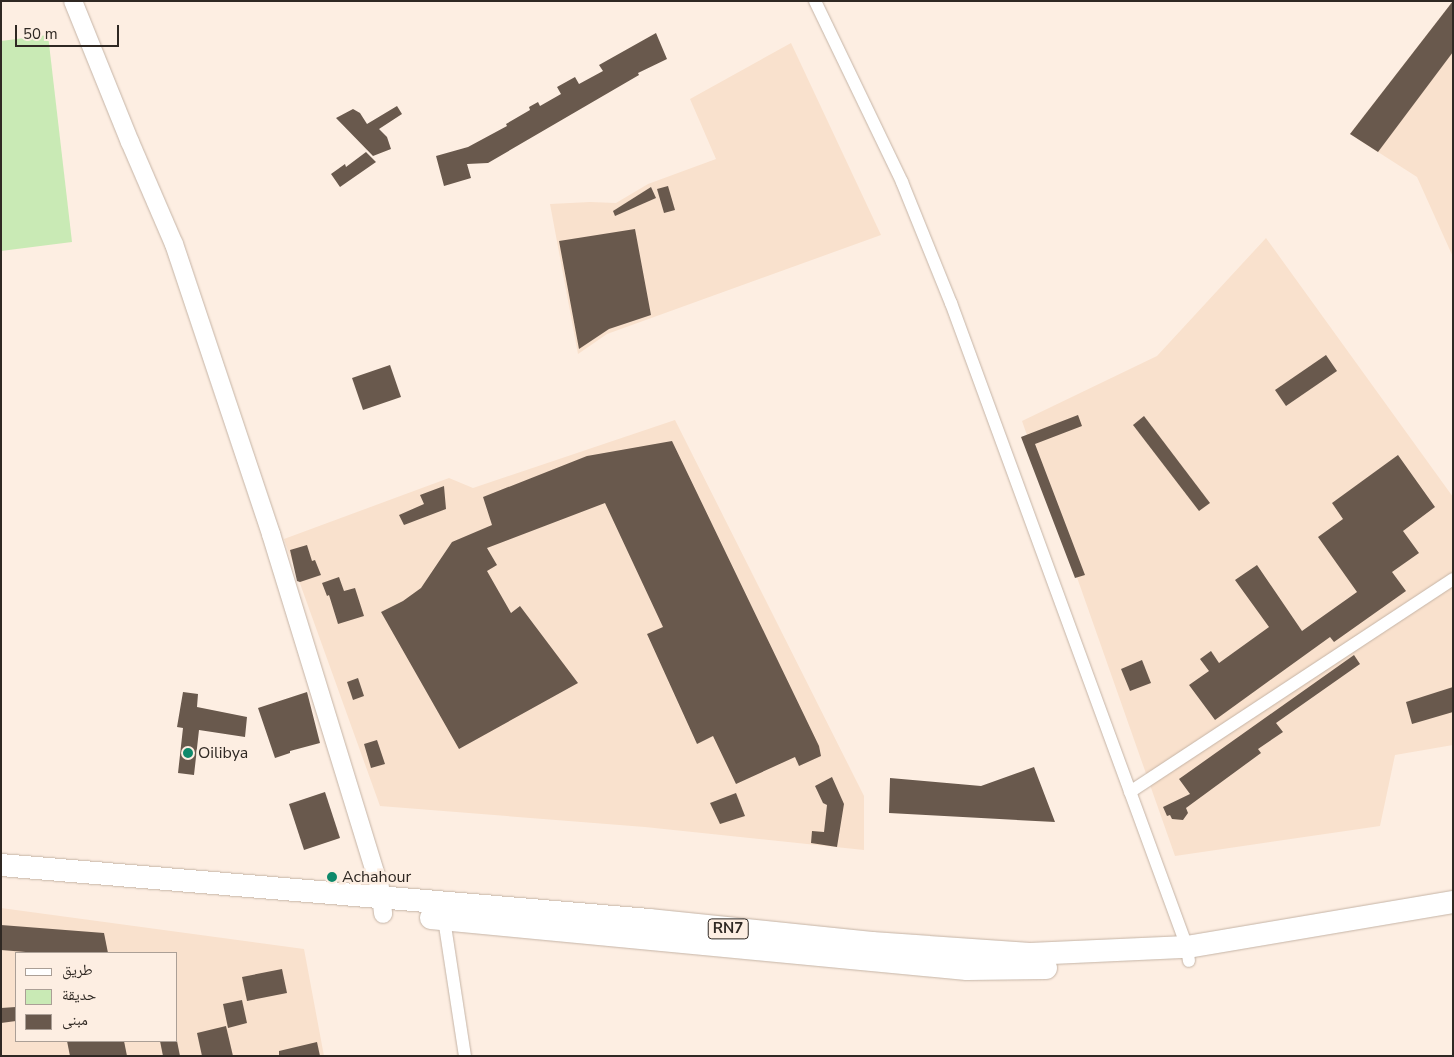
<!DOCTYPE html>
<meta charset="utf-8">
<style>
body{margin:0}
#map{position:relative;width:1454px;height:1057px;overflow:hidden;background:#fdeee2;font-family:"Nunito Sans","Noto Naskh Arabic",sans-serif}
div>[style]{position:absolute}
.built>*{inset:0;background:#f9e1cd}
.green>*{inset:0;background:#c9eab5}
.building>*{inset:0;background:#69594d}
.roads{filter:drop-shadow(0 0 1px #c5b4a6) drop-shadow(0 0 1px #c5b4a6)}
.street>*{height:12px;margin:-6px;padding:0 6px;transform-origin:6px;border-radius:6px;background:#fff}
.secondary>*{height:18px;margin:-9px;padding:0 9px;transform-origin:9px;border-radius:9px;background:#fff}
.highway>*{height:22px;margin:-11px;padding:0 11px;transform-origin:11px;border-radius:11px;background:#fff}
.dots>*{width:14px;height:14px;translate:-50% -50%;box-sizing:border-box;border:2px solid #fdeee2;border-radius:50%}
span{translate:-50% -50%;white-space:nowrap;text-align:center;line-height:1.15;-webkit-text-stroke:5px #fdeee2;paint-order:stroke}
.shield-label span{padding:1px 4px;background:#fdeee2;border:1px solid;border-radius:4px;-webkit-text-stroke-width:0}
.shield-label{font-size:15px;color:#2f2823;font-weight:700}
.poi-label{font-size:16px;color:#2f2823}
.left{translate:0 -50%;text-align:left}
.frame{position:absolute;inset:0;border:2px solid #2f2823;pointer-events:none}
.legend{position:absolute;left:15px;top:952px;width:162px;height:90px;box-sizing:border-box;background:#fdeee2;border:1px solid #ab9f96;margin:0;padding:6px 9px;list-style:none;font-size:15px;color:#2f2823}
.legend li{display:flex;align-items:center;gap:10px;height:25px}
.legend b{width:25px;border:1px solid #ab9f96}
.scale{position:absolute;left:15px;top:25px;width:104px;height:22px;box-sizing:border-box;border:2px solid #2f2823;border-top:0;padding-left:6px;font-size:15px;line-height:18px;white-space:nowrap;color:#2f2823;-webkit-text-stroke:4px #fdeee2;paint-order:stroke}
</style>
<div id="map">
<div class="built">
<i style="clip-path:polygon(1453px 1px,1453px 257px,1417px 177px,1350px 134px)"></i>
<i style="clip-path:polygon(791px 43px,881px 235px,607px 334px,578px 354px,550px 204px,590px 202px,616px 203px,648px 184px,716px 159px,690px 99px)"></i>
<i style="clip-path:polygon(1266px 238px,1453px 497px,1453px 745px,1395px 755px,1380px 826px,1175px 856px,1022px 421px,1157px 356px)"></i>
<i style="clip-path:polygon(675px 420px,864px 796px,864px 850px,645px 827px,380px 806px,284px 539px,449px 478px,473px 488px)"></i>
<i style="clip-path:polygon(evenodd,1px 908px,304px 949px,324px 1056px,1px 1056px,1px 908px,16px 953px,176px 953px,176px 1041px,16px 1041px,16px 953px)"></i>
</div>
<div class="green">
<i style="clip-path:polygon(48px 35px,72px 242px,1px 251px,1px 41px)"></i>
</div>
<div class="building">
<i style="clip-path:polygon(1453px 1px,1453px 52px,1378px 152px,1350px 134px)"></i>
<i style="clip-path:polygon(656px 33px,667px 59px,638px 73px,639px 75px,488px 163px,467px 164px,471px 178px,444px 186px,436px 156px,468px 147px,507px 126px,506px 124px,530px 110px,529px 107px,538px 102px,540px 106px,561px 94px,557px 87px,575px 77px,579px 84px,603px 71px,599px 65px)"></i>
<i style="clip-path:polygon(397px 106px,402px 114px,379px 129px,387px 137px,391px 149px,373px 156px,336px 118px,353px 109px,360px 113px,367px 124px)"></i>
<i style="clip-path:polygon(366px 152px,376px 162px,340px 187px,331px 174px,345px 164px,346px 167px)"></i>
<i style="clip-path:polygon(668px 186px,675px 210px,664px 213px,657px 189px)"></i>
<i style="clip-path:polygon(651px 187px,656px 198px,615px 216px,613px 211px)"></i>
<i style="clip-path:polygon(635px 229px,651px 315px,609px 329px,579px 349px,559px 241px)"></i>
<i style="clip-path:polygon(1326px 355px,1337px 371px,1286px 406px,1275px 390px)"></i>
<i style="clip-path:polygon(390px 365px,401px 397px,363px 410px,352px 378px)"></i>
<i style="clip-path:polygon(1078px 415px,1082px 426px,1035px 444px,1085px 575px,1075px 578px,1021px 437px)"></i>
<i style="clip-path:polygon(1144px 416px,1210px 503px,1199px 511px,1133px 425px)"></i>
<i style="clip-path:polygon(672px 441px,819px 746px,821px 756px,799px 766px,795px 757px,736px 784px,713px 736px,697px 744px,647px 634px,663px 627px,605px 503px,487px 548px,497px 565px,487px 571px,511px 613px,520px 606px,578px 683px,459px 749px,381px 612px,403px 601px,421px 588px,452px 542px,492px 525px,483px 497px,587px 456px)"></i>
<i style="clip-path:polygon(1398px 455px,1435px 507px,1403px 531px,1419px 553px,1392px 572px,1406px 591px,1334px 642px,1330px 637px,1215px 720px,1189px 685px,1209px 671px,1200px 659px,1211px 651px,1219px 663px,1269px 627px,1235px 580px,1257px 565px,1302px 631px,1357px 592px,1318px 537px,1343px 519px,1332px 503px)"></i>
<i style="clip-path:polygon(444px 486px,446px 509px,404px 525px,399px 515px,424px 504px,420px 495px)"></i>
<i style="clip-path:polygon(307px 545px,312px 561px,315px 560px,321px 575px,300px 582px,297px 581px,290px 550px)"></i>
<i style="clip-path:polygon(339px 577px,344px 591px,355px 588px,364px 616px,338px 624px,329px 595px,327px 596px,322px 583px)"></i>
<i style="clip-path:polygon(1354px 655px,1360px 664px,1276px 723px,1283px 732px,1258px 749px,1261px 753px,1186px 808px,1188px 813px,1183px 820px,1172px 819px,1170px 815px,1167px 816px,1163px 807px,1190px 794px,1179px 779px)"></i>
<i style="clip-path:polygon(1142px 660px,1151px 683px,1130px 691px,1121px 669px)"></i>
<i style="clip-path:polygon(358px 678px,364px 696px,353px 700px,347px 682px)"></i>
<i style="clip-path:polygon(1453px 687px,1453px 712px,1412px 724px,1406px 702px)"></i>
<i style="clip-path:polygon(183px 692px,198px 694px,197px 707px,247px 717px,245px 737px,199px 730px,194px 775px,178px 773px,183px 728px,177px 727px)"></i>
<i style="clip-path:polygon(307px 692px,320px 743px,290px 751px,290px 753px,275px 758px,258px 708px)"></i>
<i style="clip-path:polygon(377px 740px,385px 764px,371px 768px,364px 744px)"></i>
<i style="clip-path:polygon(1034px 767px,1055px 822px,889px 813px,890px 778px,981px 786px)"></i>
<i style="clip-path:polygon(832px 777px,844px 804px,837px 847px,811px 843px,812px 831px,824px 832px,827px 805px,823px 803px,815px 786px)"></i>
<i style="clip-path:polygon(325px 792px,340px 838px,304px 850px,289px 804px)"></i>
<i style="clip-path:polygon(736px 793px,745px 816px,720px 824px,710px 803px)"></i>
<i style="clip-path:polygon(1px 925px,104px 933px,108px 953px,38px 953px,1px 950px)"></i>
<i style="clip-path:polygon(282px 969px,287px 993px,247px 1001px,242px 977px)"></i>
<i style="clip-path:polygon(242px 1000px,247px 1023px,228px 1028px,223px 1004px)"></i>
<i style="clip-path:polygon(16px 1007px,16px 1021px,1px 1023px,1px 1008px)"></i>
<i style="clip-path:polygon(226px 1026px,233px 1056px,202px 1056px,197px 1033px)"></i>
<i style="clip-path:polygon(67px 1041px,124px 1041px,127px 1056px,70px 1056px)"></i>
<i style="clip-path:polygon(160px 1041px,177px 1041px,180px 1056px,163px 1056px)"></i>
<i style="clip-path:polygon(317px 1042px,320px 1056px,279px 1056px,279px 1051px)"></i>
</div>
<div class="roads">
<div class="street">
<i style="left:815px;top:1px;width:201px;rotate:64.3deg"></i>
<i style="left:902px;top:182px;width:131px;rotate:68deg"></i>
<i style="left:951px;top:303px;width:686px;rotate:69.87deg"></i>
<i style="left:1187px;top:947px;width:14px;rotate:82deg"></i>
<i style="left:1130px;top:792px;width:387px;rotate:-33.4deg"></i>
<i style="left:444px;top:919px;width:139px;rotate:81.3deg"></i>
</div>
<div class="secondary">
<i style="left:73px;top:1px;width:152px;rotate:68deg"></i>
<i style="left:130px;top:142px;width:111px;rotate:66.7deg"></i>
<i style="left:174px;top:244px;width:306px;rotate:71.5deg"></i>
<i style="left:271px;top:534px;width:370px;rotate:72.9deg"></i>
<i style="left:380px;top:888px;width:26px;rotate:83deg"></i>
</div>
<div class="highway">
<i style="left:1px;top:865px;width:650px;rotate:4.85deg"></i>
<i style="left:649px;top:920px;width:224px;rotate:5.9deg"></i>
<i style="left:872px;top:943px;width:158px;rotate:4deg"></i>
<i style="left:1030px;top:954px;width:157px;rotate:-2.6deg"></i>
<i style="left:1187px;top:947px;width:270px;rotate:-9.6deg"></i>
<i style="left:431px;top:918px;width:538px;rotate:5.44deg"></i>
<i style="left:967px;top:969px;width:79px;rotate:-0.7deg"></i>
</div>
</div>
<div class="dots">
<i style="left:188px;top:753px;background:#0e896b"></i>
<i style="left:332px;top:877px;background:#0e896b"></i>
</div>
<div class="shield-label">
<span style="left:728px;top:929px">RN7</span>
</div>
<div class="poi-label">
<span class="left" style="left:198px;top:753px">Oilibya</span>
<span class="left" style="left:342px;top:877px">Achahour</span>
</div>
<div class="frame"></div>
<ul class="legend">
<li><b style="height:6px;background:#fff"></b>طريق</li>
<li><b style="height:14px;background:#c9eab5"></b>حديقة</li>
<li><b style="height:14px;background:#69594d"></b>مبنى</li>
</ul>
<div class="scale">50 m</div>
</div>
